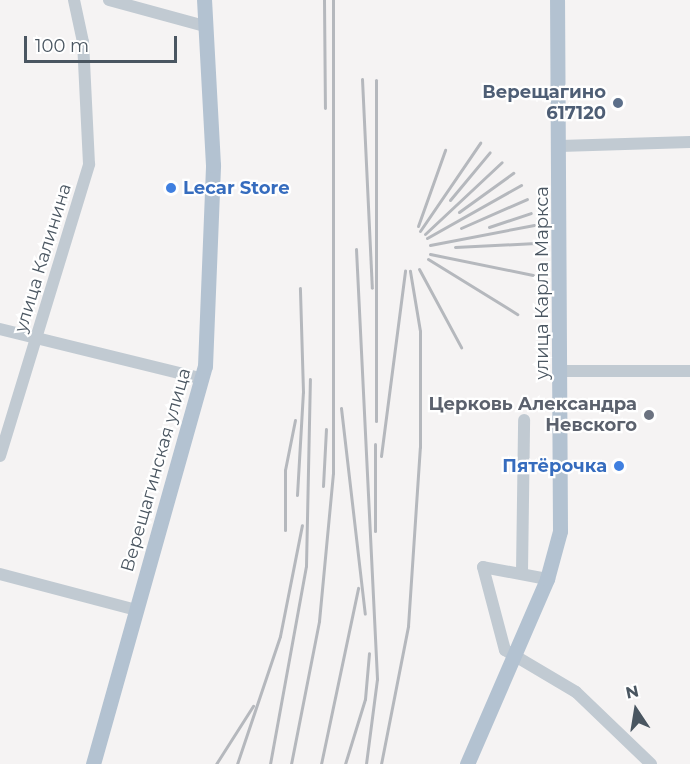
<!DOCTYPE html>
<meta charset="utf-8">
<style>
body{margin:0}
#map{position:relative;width:690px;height:764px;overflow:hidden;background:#f5f3f3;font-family:Montserrat,sans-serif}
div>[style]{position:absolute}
.minor>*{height:12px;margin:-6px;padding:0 6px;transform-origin:6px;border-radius:6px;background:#c1cad2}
.major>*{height:15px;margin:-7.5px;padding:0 7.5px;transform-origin:7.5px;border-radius:7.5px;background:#b3c2d1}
.rail>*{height:3px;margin:-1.5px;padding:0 1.5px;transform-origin:1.5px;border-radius:1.5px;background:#b5b8bd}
.dots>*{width:16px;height:16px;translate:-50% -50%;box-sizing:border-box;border:3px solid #fff;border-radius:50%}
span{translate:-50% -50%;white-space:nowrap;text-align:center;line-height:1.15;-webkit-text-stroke:4.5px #fff;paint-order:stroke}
.service-label{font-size:18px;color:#4e5e75;font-weight:700}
.right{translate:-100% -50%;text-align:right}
.shop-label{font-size:18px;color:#366cbe;font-weight:700}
.left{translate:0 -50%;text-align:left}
.street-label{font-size:18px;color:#4a5661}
.worship-label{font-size:18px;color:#5b616d;font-weight:700}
.north{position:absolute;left:606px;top:680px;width:60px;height:60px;-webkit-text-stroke:4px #fff;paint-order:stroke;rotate:348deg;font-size:16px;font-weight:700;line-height:24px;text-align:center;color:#4a5661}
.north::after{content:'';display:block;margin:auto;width:21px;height:27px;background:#4a5661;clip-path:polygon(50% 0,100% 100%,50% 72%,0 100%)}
.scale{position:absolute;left:24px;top:36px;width:153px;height:27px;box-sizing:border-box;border:3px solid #4a5661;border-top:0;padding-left:8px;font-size:18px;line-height:21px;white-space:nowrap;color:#4a5661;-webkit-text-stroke:4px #fff;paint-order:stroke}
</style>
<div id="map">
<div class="minor">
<i style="left:109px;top:0;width:99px;rotate:15.2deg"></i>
<i style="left:560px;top:146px;width:130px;rotate:-1.8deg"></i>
<i style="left:0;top:329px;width:209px;rotate:13.8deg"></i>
<i style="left:562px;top:371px;width:128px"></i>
<i style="left:0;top:456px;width:305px;rotate:-73deg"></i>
<i style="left:89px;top:164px;width:122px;rotate:-92.8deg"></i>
<i style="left:83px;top:42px;width:43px;rotate:-102.1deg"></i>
<i style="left:522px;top:572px;width:152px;rotate:-89.2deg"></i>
<i style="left:0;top:574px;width:141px;rotate:14.8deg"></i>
<i style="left:547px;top:579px;width:65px;rotate:-169.4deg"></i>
<i style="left:483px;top:567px;width:86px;rotate:75.2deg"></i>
<i style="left:505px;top:650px;width:82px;rotate:30.6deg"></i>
<i style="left:576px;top:692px;width:104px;rotate:43.8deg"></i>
</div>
<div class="major">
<i style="left:93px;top:764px;width:413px;rotate:-74.3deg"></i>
<i style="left:205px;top:366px;width:201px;rotate:-87.7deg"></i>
<i style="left:213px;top:165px;width:165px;rotate:-93.1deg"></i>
<i style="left:467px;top:764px;width:202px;rotate:-66.6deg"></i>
<i style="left:547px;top:579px;width:50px;rotate:-74.8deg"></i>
<i style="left:560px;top:531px;width:531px;rotate:-90.32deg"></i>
</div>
<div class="rail">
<i style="left:324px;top:0;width:108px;rotate:89.5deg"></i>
<i style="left:362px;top:79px;width:209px;rotate:87.3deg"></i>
<i style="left:450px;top:200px;width:62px;rotate:-50.2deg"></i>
<i style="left:459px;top:212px;width:67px;rotate:-35.8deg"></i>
<i style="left:418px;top:226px;width:81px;rotate:-70.4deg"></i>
<i style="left:489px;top:227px;width:44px;rotate:-18.4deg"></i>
<i style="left:461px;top:228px;width:72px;rotate:-23.7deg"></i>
<i style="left:420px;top:231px;width:107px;rotate:-55.7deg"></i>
<i style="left:425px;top:234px;width:105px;rotate:-43.1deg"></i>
<i style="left:427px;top:238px;width:108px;rotate:-29.4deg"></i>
<i style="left:430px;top:245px;width:106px;rotate:-10.9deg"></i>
<i style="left:455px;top:247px;width:81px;rotate:-2.8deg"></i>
<i style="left:356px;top:249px;width:431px;rotate:87.2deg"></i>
<i style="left:377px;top:679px;width:86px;rotate:97.4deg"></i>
<i style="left:430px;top:254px;width:105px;rotate:11.5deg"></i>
<i style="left:428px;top:259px;width:105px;rotate:31.7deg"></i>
<i style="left:419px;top:269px;width:89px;rotate:61.7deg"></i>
<i style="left:341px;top:408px;width:207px;rotate:83.4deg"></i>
<i style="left:376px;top:421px;width:341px;rotate:-90deg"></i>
<i style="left:375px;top:444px;width:87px;rotate:90deg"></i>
<i style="left:381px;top:456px;width:187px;rotate:-82.6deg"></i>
<i style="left:323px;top:486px;width:57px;rotate:-87deg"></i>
<i style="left:297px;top:495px;width:103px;rotate:-86.7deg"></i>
<i style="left:303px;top:392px;width:104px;rotate:-91.7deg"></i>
<i style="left:285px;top:530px;width:60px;rotate:-90deg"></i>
<i style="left:285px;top:470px;width:51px;rotate:-78.7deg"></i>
<i style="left:216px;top:764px;width:69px;rotate:-57.5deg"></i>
<i style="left:237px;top:764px;width:135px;rotate:-71.4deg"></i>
<i style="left:280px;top:636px;width:113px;rotate:-78.8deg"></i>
<i style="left:270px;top:764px;width:201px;rotate:-79.7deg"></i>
<i style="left:306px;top:566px;width:187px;rotate:-88.8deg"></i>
<i style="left:291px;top:764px;width:146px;rotate:-78.9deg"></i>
<i style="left:319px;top:621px;width:149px;rotate:-84.6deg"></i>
<i style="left:333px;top:473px;width:473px;rotate:-90deg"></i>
<i style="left:321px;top:764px;width:180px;rotate:-78.1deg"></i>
<i style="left:345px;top:764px;width:68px;rotate:-72.9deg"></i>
<i style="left:365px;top:699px;width:46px;rotate:-85deg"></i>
<i style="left:381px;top:764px;width:141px;rotate:-78.9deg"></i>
<i style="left:408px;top:626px;width:179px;rotate:-86.2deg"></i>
<i style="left:420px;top:447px;width:116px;rotate:-90deg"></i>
<i style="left:420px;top:331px;width:61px;rotate:-99.5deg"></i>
</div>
<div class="dots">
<i style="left:618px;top:103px;background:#5c6f8a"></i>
<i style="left:171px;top:188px;background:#3f7fe0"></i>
<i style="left:649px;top:415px;background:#6b7280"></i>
<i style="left:619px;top:466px;background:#3f7fe0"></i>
</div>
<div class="service-label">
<span class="right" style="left:606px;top:103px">Верещагино<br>617120</span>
</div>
<div class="shop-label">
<span class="left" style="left:183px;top:188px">Lecar Store</span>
<span class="right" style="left:607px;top:466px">Пятёрочка</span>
</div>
<div class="street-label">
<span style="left:43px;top:258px;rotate:-73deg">улица Калинина</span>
<span style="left:542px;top:283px;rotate:-90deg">улица Карла Маркса</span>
<span style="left:156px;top:470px;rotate:-74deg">Верещагинская улица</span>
</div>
<div class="worship-label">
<span class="right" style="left:637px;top:415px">Церковь Александра<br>Невского</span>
</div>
<div class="north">N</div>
<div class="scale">100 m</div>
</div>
